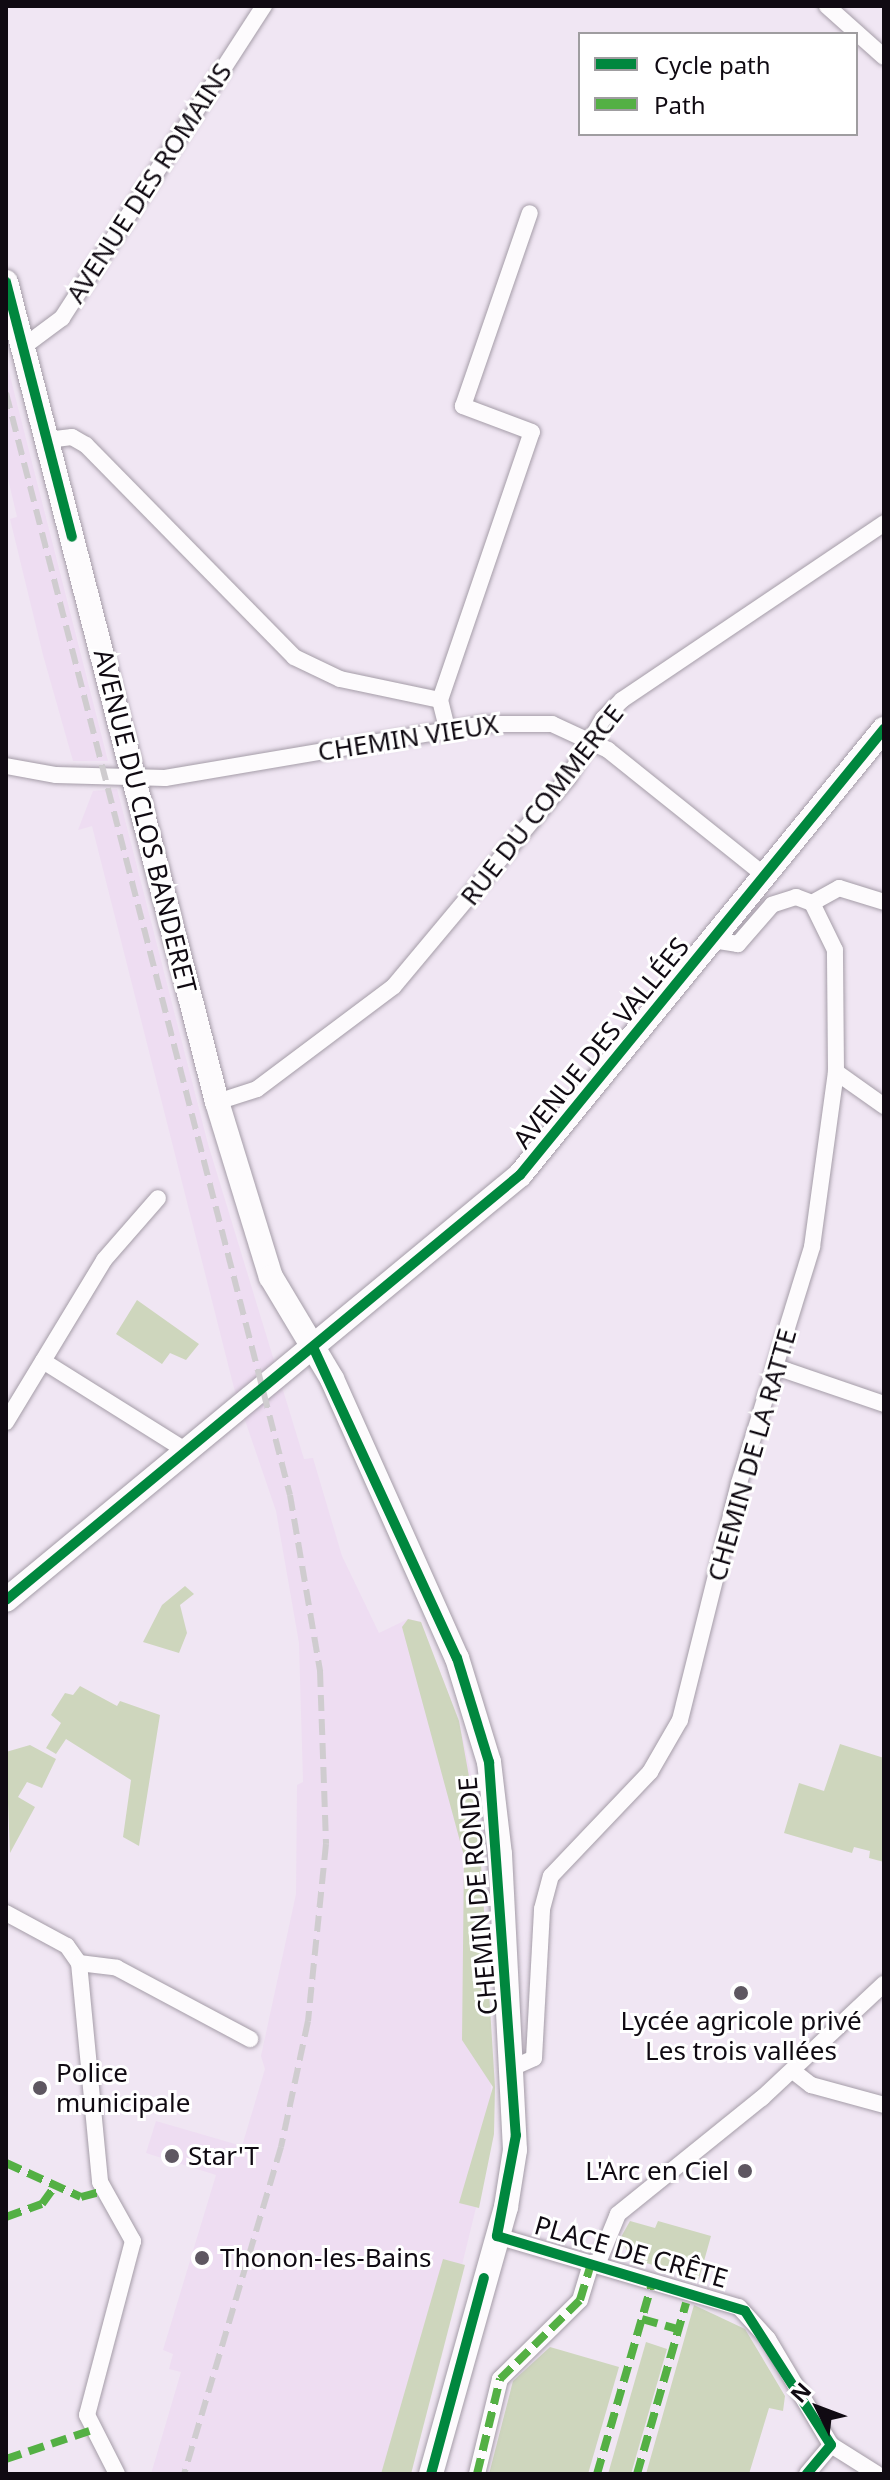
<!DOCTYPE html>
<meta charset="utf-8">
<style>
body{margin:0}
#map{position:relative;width:890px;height:2480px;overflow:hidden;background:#f0e6f3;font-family:"Noto Sans",sans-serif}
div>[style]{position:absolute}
.built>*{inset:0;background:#eeddf2}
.green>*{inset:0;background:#ced6bd}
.roads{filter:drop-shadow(0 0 2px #a59da8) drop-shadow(0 0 2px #a59da8)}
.street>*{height:16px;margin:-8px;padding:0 8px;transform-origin:8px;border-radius:8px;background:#fdfbfd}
.secondary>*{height:24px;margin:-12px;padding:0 12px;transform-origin:12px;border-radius:12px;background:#fdfbfd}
.rail>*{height:6px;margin-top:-3px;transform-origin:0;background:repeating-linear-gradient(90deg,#cfcccf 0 16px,transparent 0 24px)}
.quiet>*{height:8px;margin-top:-4px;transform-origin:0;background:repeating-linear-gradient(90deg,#54b044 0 16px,transparent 0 24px)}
.cycleway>*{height:10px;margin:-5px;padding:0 5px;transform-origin:5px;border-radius:5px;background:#00873e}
.dots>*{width:22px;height:22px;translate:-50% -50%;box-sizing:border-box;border:4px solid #fff;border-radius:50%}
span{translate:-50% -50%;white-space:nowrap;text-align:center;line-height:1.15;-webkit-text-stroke:6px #fff;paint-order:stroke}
.street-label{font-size:26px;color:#100a12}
.poi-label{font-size:26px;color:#100a12}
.left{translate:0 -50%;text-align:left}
.right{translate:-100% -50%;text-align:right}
.frame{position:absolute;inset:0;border:8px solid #100a12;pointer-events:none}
.legend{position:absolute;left:578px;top:32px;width:280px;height:104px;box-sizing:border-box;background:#fff;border:2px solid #9f9da0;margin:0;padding:10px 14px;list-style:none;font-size:24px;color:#100a12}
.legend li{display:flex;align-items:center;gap:16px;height:40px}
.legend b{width:40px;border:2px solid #9f9da0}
.north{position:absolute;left:778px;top:2368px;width:80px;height:80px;-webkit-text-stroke:6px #fff;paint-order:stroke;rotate:312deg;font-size:22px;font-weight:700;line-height:32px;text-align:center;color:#100a12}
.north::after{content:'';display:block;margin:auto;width:28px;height:36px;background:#100a12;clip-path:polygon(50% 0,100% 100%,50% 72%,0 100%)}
</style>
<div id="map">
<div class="built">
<i style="clip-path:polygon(6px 360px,108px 761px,73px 761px,43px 655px,10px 519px,17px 517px,6px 470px)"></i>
<i style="clip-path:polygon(117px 789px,208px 1144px,304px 1459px,313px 1458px,342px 1556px,379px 1633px,408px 1619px,421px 1622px,459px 1721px,471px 1774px,494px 2134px,411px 2474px,151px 2474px,181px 2372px,169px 2369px,173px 2354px,163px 2350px,216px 2175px,146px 2153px,156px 2121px,242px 2146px,265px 2069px,261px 2056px,296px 1894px,297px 1785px,303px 1782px,299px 1643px,276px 1511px,234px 1388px,92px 826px,78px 830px,93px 791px)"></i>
</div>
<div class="green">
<i style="clip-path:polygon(137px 1300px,199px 1344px,186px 1360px,170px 1353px,162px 1364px,116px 1334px)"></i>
<i style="clip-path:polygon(185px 1586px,194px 1594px,180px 1605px,187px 1633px,179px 1653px,143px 1642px,162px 1605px)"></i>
<i style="clip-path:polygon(408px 1619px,421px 1622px,459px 1721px,479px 1832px,495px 2087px,494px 2134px,479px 2208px,459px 2203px,493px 2087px,462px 2040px,464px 1856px,402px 1627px)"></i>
<i style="clip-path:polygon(80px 1686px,117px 1706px,120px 1701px,160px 1715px,139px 1846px,123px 1837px,131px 1780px,66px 1739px,56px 1754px,46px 1748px,61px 1723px,51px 1715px,65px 1693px,73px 1695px)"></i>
<i style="clip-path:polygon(840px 1744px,884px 1758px,884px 1862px,869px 1858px,870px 1851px,854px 1847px,852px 1853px,784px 1833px,799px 1783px,824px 1791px)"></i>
<i style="clip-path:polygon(30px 1745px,56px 1759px,42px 1788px,27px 1782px,18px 1797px,35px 1807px,10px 1853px,6px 1752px)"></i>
<i style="clip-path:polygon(630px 2221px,655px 2228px,658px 2221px,711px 2236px,699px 2279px,630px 2258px,621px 2237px)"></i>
<i style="clip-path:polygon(443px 2259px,465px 2265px,411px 2474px,381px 2474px)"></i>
<i style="clip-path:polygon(694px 2305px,745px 2329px,785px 2396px,783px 2411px,769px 2408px,749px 2474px,646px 2474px)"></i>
<i style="clip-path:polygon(646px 2342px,667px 2349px,631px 2474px,608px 2474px)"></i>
<i style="clip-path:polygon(550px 2347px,619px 2367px,588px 2474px,489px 2474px,513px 2381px)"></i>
</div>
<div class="roads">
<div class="street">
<i style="left:827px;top:6px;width:76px;rotate:41.8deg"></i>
<i style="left:23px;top:347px;width:49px;rotate:-36.6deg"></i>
<i style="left:62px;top:318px;width:372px;rotate:-57.1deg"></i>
<i style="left:47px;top:440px;width:25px;rotate:-7deg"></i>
<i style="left:72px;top:437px;width:16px;rotate:30deg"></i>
<i style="left:86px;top:445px;width:297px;rotate:45.5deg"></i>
<i style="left:294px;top:657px;width:51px;rotate:25.6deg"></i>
<i style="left:340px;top:679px;width:102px;rotate:11.9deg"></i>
<i style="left:440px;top:700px;width:30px;rotate:76deg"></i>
<i style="left:440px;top:700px;width:283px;rotate:-71.1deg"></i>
<i style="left:532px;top:432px;width:74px;rotate:-159.4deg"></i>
<i style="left:463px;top:406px;width:204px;rotate:-70.9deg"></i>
<i style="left:6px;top:766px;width:51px;rotate:10.2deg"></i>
<i style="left:56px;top:775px;width:109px;rotate:1.6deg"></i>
<i style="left:165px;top:778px;width:324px;rotate:-9.6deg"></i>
<i style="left:484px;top:724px;width:68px"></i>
<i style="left:552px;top:724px;width:62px;rotate:24.9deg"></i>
<i style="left:608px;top:750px;width:200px;rotate:38.7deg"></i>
<i style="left:812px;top:903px;width:31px;rotate:-29deg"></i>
<i style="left:839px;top:888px;width:47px;rotate:17.3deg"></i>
<i style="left:836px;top:1072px;width:59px;rotate:35.3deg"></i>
<i style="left:217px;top:1102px;width:42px;rotate:-18deg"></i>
<i style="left:257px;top:1089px;width:171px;rotate:-36.9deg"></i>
<i style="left:394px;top:986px;width:271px;rotate:-50.1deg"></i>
<i style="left:568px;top:778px;width:69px;rotate:-59.3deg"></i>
<i style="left:603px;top:719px;width:27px;rotate:-45deg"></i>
<i style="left:622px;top:700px;width:316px;rotate:-34deg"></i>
<i style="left:43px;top:1361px;width:171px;rotate:32.1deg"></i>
<i style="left:776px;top:1367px;width:114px;rotate:18.9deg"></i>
<i style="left:6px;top:1422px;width:189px;rotate:-58.8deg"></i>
<i style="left:104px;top:1260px;width:82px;rotate:-48.9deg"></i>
<i style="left:6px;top:1913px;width:69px;rotate:28.4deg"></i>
<i style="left:67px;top:1946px;width:21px;rotate:55deg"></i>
<i style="left:79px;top:1963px;width:220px;rotate:84.5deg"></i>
<i style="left:100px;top:2182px;width:68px;rotate:60.8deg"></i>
<i style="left:133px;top:2241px;width:180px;rotate:104.8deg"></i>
<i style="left:87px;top:2415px;width:66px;rotate:63deg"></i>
<i style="left:79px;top:1963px;width:38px;rotate:7deg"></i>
<i style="left:117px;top:1968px;width:151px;rotate:28.1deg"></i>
<i style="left:512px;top:2068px;width:24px;rotate:-24deg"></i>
<i style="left:534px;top:2058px;width:149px;rotate:-86.9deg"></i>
<i style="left:542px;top:1909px;width:34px;rotate:-75deg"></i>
<i style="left:551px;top:1876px;width:144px;rotate:-46.4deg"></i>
<i style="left:650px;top:1772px;width:60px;rotate:-60deg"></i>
<i style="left:680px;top:1720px;width:244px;rotate:-76deg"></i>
<i style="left:739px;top:1483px;width:247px;rotate:-72.8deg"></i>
<i style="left:812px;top:1247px;width:177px;rotate:-82.2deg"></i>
<i style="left:836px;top:1072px;width:122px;rotate:-90.5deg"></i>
<i style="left:835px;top:950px;width:52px;rotate:-116.1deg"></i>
<i style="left:812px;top:903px;width:17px;rotate:-159deg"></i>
<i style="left:796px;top:897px;width:25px;rotate:162deg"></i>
<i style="left:772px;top:905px;width:52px;rotate:131.1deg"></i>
<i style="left:738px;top:944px;width:24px;rotate:-171deg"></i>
<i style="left:793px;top:2071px;width:23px;rotate:38deg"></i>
<i style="left:811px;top:2085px;width:76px;rotate:15.3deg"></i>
<i style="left:497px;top:2236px;width:252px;rotate:16.4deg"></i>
<i style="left:739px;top:2307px;width:43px;rotate:47.8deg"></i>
<i style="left:768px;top:2339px;width:123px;rotate:59.3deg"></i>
<i style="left:831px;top:2445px;width:54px;rotate:32.2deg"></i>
<i style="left:597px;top:2265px;width:55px;rotate:-67.6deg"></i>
<i style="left:618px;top:2214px;width:185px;rotate:-38.9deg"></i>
<i style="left:762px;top:2098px;width:167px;rotate:-43.1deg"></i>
<i style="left:477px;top:2474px;width:98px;rotate:-76.4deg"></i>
<i style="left:500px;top:2379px;width:112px;rotate:-44.6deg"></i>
<i style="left:580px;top:2300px;width:39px;rotate:-73deg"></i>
<i style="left:807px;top:2474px;width:38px;rotate:-50deg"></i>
</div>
<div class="secondary">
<i style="left:6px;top:282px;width:847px;rotate:75.57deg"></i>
<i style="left:217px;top:1102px;width:183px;rotate:72.9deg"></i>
<i style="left:271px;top:1277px;width:119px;rotate:59.1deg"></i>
<i style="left:332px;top:1379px;width:306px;rotate:65.9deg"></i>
<i style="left:457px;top:1658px;width:109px;rotate:72.9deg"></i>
<i style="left:489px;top:1762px;width:93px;rotate:83.2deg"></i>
<i style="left:500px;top:1854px;width:296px;rotate:87.1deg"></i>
<i style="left:515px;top:2150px;width:58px;rotate:99deg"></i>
<i style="left:506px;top:2207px;width:277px;rotate:105.7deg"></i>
<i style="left:6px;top:1600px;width:667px;rotate:-39.59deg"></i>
<i style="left:520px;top:1175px;width:576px;rotate:-50.78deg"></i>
</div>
</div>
<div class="rail">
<i style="left:6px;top:393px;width:1138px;rotate:75.55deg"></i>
<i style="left:290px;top:1495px;width:179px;rotate:80.3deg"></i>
<i style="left:320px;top:1671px;width:173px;rotate:88deg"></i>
<i style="left:326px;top:1844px;width:178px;rotate:95.8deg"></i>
<i style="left:308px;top:2021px;width:129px;rotate:102.1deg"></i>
<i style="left:281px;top:2147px;width:341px;rotate:106.5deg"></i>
</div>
<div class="quiet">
<i style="left:6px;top:2163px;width:82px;rotate:24.4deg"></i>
<i style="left:81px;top:2197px;width:23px;rotate:-15deg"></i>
<i style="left:6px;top:2217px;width:38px;rotate:-20deg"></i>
<i style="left:42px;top:2204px;width:22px;rotate:-54deg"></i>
<i style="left:642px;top:2319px;width:37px;rotate:16deg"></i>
<i style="left:6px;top:2459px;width:91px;rotate:-18.6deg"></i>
<i style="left:477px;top:2474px;width:98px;rotate:-76.4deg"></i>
<i style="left:500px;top:2379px;width:112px;rotate:-44.6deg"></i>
<i style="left:580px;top:2300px;width:39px;rotate:-73deg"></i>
<i style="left:597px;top:2474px;width:202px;rotate:-73.9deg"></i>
<i style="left:637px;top:2474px;width:178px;rotate:-74deg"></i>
</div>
<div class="cycleway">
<i style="left:6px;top:282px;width:263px;rotate:75.5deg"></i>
<i style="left:313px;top:1347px;width:343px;rotate:65.2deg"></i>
<i style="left:457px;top:1658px;width:109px;rotate:72.9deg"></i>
<i style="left:489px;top:1762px;width:374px;rotate:85.9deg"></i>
<i style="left:516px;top:2135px;width:103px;rotate:100.7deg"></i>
<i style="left:497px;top:2236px;width:259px;rotate:16.8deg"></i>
<i style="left:745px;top:2311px;width:159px;rotate:57.3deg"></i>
<i style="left:831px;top:2445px;width:38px;rotate:130deg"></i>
<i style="left:6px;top:1600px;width:667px;rotate:-39.59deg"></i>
<i style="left:520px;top:1175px;width:576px;rotate:-50.78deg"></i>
<i style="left:431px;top:2474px;width:203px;rotate:-74.9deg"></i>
</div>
<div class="dots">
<i style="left:741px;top:1993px;background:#5e5761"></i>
<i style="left:40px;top:2088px;background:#5e5761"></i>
<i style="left:172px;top:2156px;background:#5e5761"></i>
<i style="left:745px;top:2171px;background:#5e5761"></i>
<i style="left:202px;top:2258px;background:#5e5761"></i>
</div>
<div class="street-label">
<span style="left:149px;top:183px;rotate:-57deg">AVENUE DES ROMAINS</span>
<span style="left:408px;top:738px;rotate:-9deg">CHEMIN VIEUX</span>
<span style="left:542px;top:805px;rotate:-52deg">RUE DU COMMERCE</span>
<span style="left:145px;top:821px;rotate:76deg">AVENUE DU CLOS BANDERET</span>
<span style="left:601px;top:1043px;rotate:-51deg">AVENUE DES VALLÉES</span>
<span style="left:752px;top:1455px;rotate:-74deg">CHEMIN DE LA RATTE</span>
<span style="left:478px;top:1896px;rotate:-95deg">CHEMIN DE RONDE</span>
<span style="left:631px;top:2252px;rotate:16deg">PLACE DE CRÊTE</span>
</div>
<div class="poi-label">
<span style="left:741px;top:2036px">Lycée agricole privé<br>Les trois vallées</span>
<span class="left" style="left:56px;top:2088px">Police<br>municipale</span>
<span class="left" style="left:188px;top:2156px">Star'T</span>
<span class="right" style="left:729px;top:2171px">L'Arc en Ciel</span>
<span class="left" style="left:220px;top:2258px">Thonon-les-Bains</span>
</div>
<div class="frame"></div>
<ul class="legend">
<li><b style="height:10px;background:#00873e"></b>Cycle path</li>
<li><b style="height:10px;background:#54b044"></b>Path</li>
</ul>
<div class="north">N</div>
</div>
